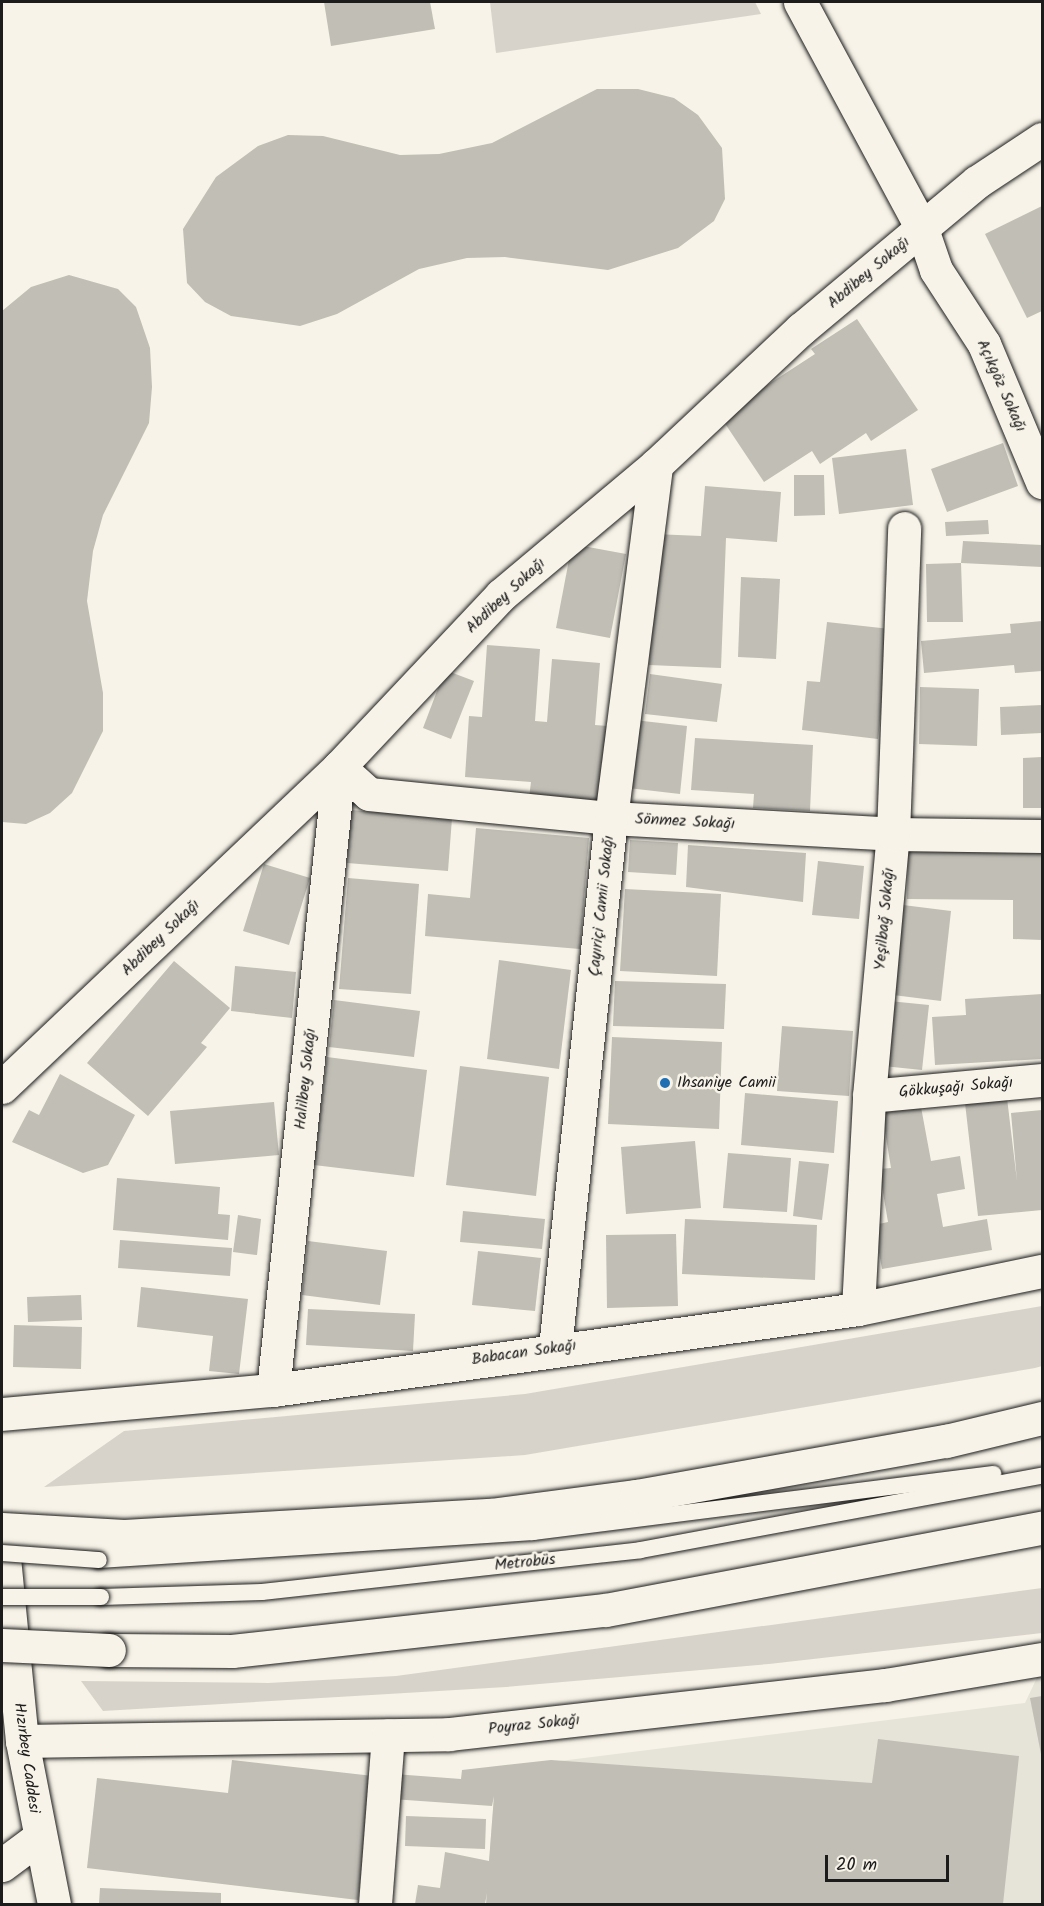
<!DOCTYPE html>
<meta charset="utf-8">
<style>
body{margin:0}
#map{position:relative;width:1044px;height:1906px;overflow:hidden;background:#f7f3e8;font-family:Kalam,sans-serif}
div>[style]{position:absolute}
.built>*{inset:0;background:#e6e3d9}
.green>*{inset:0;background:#d7d3cb}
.building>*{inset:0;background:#c0beb5}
.roads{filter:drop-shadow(0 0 2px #1c1c1c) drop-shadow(0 0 2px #1c1c1c)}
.service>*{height:16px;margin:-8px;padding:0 8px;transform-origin:8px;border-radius:8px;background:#f7f3e8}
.minor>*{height:33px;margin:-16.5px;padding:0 16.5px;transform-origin:16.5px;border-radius:16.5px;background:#f7f3e8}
.secondary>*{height:33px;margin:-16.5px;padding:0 16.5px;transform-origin:16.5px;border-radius:16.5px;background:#f7f3e8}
.trunk>*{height:33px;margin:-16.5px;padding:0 16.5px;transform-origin:16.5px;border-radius:16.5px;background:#f7f3e8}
.bridges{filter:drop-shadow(0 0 2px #1c1c1c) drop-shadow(0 0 2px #1c1c1c)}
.service-bridge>*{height:16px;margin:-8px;padding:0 8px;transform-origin:8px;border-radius:8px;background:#f7f3e8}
.trunk-bridge>*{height:33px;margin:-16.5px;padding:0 16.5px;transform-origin:16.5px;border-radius:16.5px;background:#f7f3e8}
.dots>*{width:16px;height:16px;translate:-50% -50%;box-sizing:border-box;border:3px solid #f7f3e8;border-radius:50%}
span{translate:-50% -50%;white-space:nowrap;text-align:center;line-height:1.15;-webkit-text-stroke:5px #f7f3e8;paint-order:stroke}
.street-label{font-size:16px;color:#1c1c1c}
.poi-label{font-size:16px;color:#1c1c1c}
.left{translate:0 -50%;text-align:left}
.frame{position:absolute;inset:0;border:3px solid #1c1c1c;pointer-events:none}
.scale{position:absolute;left:825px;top:1855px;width:124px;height:27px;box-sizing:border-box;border:3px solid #1c1c1c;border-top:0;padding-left:8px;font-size:18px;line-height:21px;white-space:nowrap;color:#1c1c1c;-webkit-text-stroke:4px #f7f3e8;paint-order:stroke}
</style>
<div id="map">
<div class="built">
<i style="clip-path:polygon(1042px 1667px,1042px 1904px,486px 1904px,496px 1769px,1025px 1703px)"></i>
</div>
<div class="green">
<i style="clip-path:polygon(490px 2px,755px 2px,761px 14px,496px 53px)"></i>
<i style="clip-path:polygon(1042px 1306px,1042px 1366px,1035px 1368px,525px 1455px,44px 1487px,124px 1431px,525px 1394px)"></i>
<i style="clip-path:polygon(1042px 1588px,1042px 1633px,769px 1664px,506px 1687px,103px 1711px,81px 1681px,268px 1683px,396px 1676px)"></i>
</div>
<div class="building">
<i style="clip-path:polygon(324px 2px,430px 2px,435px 29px,331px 46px)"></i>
<i style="clip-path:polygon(597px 89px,638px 89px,674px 98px,698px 115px,722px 148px,725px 199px,714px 221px,678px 248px,608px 270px,505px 257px,467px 258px,419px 269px,337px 314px,300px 326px,231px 316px,205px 302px,187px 283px,183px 229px,216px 177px,258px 146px,288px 135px,323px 136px,400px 155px,439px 154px,492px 143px)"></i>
<i style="clip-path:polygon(1042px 206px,1042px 311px,1027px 318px,985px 234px)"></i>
<i style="clip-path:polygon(69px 275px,118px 289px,136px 307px,150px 348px,152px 387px,149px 423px,103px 515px,93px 551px,87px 601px,103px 693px,103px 731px,72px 793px,50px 813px,26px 824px,2px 822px,2px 311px,31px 287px)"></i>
<i style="clip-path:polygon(857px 319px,918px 410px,871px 441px,866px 433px,820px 464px,812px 451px,764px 482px,720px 416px,815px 354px,811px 349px)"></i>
<i style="clip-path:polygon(1003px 443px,1018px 486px,947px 512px,931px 469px)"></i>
<i style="clip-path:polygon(906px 449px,913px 505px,839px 514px,832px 458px)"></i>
<i style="clip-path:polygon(794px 475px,824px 475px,825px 515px,794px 516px)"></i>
<i style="clip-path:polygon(705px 486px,781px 492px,777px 542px,726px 538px,721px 668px,649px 665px,654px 534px,701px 536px)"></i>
<i style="clip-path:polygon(988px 520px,989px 534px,946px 536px,945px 522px)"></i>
<i style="clip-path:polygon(963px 541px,1042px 545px,1042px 567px,961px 563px,963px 622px,927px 622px,926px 564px,961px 563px)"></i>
<i style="clip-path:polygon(572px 544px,626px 554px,610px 638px,556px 628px)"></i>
<i style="clip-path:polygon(741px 577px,780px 579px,776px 659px,738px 657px)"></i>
<i style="clip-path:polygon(1042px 621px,1042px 671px,1015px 673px,1014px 665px,924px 673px,921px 641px,1011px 633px,1010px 624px)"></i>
<i style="clip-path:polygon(827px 622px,890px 629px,878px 739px,802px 730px,807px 681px,820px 682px)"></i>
<i style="clip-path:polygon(487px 645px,540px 649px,535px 721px,547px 722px,552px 659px,600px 663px,595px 725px,607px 726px,602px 804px,529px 798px,531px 782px,465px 777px,469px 716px,482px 717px)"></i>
<i style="clip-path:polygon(445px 670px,474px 681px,451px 739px,423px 728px)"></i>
<i style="clip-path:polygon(650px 674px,722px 684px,717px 722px,645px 714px)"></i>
<i style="clip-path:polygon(920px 687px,979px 689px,977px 746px,919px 744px)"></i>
<i style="clip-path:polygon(1042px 705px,1042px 733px,1001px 735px,1000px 707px)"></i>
<i style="clip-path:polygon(634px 720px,687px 726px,680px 794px,628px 788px)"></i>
<i style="clip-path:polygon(695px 738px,813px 745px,810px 811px,753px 808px,754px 794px,691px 790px)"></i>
<i style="clip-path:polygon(1042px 757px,1042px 808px,1023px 808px,1023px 758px)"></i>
<i style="clip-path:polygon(351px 810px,452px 818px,448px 871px,347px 863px)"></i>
<i style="clip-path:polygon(476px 828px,589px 838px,580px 949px,425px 936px,428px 894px,470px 898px)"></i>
<i style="clip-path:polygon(630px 840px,678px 843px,676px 875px,628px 872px)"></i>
<i style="clip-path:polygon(688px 845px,806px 853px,803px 902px,686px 887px)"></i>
<i style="clip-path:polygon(908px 849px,1042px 851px,1042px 940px,1013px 939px,1013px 900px,907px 899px)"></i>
<i style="clip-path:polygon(818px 861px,864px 866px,859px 919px,812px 915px)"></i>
<i style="clip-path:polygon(264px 864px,310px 878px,289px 945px,243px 931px)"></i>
<i style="clip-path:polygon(348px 878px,419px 884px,411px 994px,339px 989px)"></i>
<i style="clip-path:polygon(625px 889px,721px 894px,717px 976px,620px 971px)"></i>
<i style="clip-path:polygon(903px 905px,951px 911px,941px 1001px,893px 995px)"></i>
<i style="clip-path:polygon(499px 960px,571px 970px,559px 1069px,487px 1059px)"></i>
<i style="clip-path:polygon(174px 961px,230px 1008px,201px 1043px,207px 1047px,148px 1116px,87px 1063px)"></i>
<i style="clip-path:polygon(235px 966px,296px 972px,292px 1018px,231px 1011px)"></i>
<i style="clip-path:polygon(615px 981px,726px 984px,724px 1029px,613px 1026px)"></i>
<i style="clip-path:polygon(1042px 994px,1042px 1059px,935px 1065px,932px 1017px,966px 1015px,965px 999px)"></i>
<i style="clip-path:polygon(334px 1000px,420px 1011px,414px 1057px,329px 1047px)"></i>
<i style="clip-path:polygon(889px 1001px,929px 1005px,922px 1070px,883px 1066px)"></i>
<i style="clip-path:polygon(782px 1026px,853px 1031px,849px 1096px,777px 1091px)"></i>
<i style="clip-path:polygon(612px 1037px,722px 1042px,719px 1129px,608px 1124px)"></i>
<i style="clip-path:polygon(327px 1057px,427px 1070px,414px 1177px,314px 1165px)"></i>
<i style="clip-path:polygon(460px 1066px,549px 1077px,536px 1196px,446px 1185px)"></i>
<i style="clip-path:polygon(60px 1074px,135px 1115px,108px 1165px,83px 1173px,12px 1142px,29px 1110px,39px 1115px)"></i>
<i style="clip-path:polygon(745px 1093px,838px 1101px,834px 1153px,741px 1145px)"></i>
<i style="clip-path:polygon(1007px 1098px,1017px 1181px,1011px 1113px,1042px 1110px,1042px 1210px,978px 1216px,965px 1103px)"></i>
<i style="clip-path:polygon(274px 1102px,279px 1155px,175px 1164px,170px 1111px)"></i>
<i style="clip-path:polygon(921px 1107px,931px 1161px,960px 1156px,965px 1189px,937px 1194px,943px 1227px,987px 1219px,992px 1250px,882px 1269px,874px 1225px,888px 1222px,879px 1169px,891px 1168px,882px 1113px)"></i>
<i style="clip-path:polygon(695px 1141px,701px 1208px,626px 1214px,621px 1147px)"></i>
<i style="clip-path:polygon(728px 1153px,791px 1158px,787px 1212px,723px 1208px)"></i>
<i style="clip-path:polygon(799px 1161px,829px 1164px,822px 1220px,793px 1216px)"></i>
<i style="clip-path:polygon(117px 1178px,220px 1187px,218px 1214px,230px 1215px,228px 1240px,113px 1230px)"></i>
<i style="clip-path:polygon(463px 1211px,545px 1219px,542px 1249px,460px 1242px)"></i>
<i style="clip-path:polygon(238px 1215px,261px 1219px,257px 1255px,233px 1252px)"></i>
<i style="clip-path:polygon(685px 1219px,817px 1225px,815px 1280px,682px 1274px)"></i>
<i style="clip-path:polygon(676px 1234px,678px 1306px,607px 1308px,606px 1235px)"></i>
<i style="clip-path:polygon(120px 1240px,232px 1248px,230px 1276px,118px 1268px)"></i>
<i style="clip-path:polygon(308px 1241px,387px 1251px,380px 1305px,302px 1295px)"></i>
<i style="clip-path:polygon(478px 1251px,541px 1258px,535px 1311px,472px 1305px)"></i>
<i style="clip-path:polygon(141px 1287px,248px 1299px,239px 1374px,209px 1371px,213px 1336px,137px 1327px)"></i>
<i style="clip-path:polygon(81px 1295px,82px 1320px,28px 1322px,27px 1297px)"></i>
<i style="clip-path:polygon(308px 1309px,415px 1314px,413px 1351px,306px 1345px)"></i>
<i style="clip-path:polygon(14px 1325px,82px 1327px,81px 1369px,13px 1367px)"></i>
<i style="clip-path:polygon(1042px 1696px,1042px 1754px,1041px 1754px,1030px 1698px)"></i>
<i style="clip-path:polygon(878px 1739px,1019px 1756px,1003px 1904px,486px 1904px,487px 1893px,485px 1904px,415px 1904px,418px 1885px,440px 1888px,445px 1852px,489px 1861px,494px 1796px,492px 1806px,392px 1799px,394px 1774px,461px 1779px,462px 1770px,551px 1760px,872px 1783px)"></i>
<i style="clip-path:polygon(232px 1760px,373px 1776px,358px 1900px,87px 1868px,97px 1778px,228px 1793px)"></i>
<i style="clip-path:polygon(406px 1816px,486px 1819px,485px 1849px,405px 1846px)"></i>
<i style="clip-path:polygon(100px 1888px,221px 1893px,221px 1904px,99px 1904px)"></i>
</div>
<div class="roads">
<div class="service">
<i style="left:99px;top:1560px;width:435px;rotate:-3.7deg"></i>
<i style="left:533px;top:1532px;width:464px;rotate:-7.2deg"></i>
<i style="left:101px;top:1597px;width:161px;rotate:-1.8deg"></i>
<i style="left:262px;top:1592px;width:381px;rotate:-6.3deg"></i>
<i style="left:641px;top:1550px;width:408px;rotate:-10.5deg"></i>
</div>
<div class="minor">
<i style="left:800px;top:2px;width:258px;rotate:61.7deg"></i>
<i style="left:922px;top:229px;width:43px;rotate:71.1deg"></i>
<i style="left:936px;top:270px;width:88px;rotate:57deg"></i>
<i style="left:984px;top:344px;width:150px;rotate:67.2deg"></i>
<i style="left:339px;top:767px;width:40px;rotate:42deg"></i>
<i style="left:369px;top:794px;width:243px;rotate:5.7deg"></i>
<i style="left:611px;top:818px;width:282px;rotate:3.2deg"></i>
<i style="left:893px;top:834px;width:149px;rotate:0.8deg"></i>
<i style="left:2px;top:1087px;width:465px;rotate:-43.5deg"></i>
<i style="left:339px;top:767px;width:236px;rotate:-46.7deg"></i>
<i style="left:501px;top:595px;width:202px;rotate:-40deg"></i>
<i style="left:656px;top:465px;width:199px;rotate:-43.2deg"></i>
<i style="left:801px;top:329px;width:229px;rotate:-39.9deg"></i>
<i style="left:977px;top:182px;width:78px;rotate:-33.5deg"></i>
<i style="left:869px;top:1096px;width:174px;rotate:-5.3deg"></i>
<i style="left:858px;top:1309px;width:213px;rotate:-87deg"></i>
<i style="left:869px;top:1096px;width:263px;rotate:-84.8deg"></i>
<i style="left:893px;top:834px;width:306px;rotate:-87.9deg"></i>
<i style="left:555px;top:1348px;width:533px;rotate:-83.97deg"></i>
<i style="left:611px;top:818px;width:356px;rotate:-82.7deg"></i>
<i style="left:273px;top:1390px;width:626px;rotate:-83.95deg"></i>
<i style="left:2px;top:1414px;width:272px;rotate:-5.1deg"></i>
<i style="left:273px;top:1390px;width:591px;rotate:-7.88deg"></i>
<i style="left:858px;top:1309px;width:188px;rotate:-11.7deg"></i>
<i style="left:22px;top:1741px;width:427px;rotate:-0.9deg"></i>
<i style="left:449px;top:1734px;width:439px;rotate:-6.4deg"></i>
<i style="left:885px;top:1685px;width:159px;rotate:-9.4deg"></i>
<i style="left:375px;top:1904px;width:169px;rotate:-85.6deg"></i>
</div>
<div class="secondary">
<i style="left:2px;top:1537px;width:205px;rotate:84.4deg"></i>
<i style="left:22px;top:1741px;width:166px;rotate:78.9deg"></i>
<i style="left:2px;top:1865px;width:44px;rotate:-36.6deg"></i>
</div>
<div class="trunk">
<i style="left:2px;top:1529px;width:122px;rotate:3.3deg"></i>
<i style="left:124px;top:1536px;width:368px;rotate:-3.3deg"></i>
<i style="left:491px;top:1515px;width:146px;rotate:-7.5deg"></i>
<i style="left:636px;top:1496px;width:315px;rotate:-10.1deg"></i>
<i style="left:946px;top:1441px;width:99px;rotate:-13.5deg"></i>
<i style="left:109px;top:1650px;width:123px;rotate:0.5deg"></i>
<i style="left:232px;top:1651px;width:376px;rotate:-6.3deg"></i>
<i style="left:606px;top:1610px;width:444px;rotate:-10.7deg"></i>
</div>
</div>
<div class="bridges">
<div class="service-bridge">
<i style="left:2px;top:1553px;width:97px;rotate:4.1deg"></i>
<i style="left:2px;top:1597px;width:99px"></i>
</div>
<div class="trunk-bridge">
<i style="left:2px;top:1645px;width:107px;rotate:2.7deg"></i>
</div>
</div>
<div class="dots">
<i style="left:665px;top:1083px;background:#1f6fb2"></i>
</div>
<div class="street-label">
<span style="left:869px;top:273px;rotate:-40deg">Abdibey Sokağı</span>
<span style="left:1001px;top:386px;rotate:66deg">Açıkgöz Sokağı</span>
<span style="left:506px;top:596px;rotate:-43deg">Abdibey Sokağı</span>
<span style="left:685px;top:822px;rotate:3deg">Sönmez Sokağı</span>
<span style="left:602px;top:906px;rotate:-84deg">Çayıriçi Camii Sokağı</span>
<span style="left:885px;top:919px;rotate:-85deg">Yeşilbağ Sokağı</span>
<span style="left:161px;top:938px;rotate:-44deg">Abdibey Sokağı</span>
<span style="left:306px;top:1079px;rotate:-84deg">Halilbey Sokağı</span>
<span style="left:956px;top:1088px;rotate:-5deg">Gökkuşağı Sokağı</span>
<span style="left:524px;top:1353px;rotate:-8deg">Babacan Sokağı</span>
<span style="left:525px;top:1563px;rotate:-6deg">Metrobüs</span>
<span style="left:534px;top:1725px;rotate:-6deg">Poyraz Sokağı</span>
<span style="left:26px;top:1758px;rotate:82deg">Hızırbey Caddesi</span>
</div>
<div class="poi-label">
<span class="left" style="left:677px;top:1083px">Ihsaniye Camii</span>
</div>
<div class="frame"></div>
<div class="scale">20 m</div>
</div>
